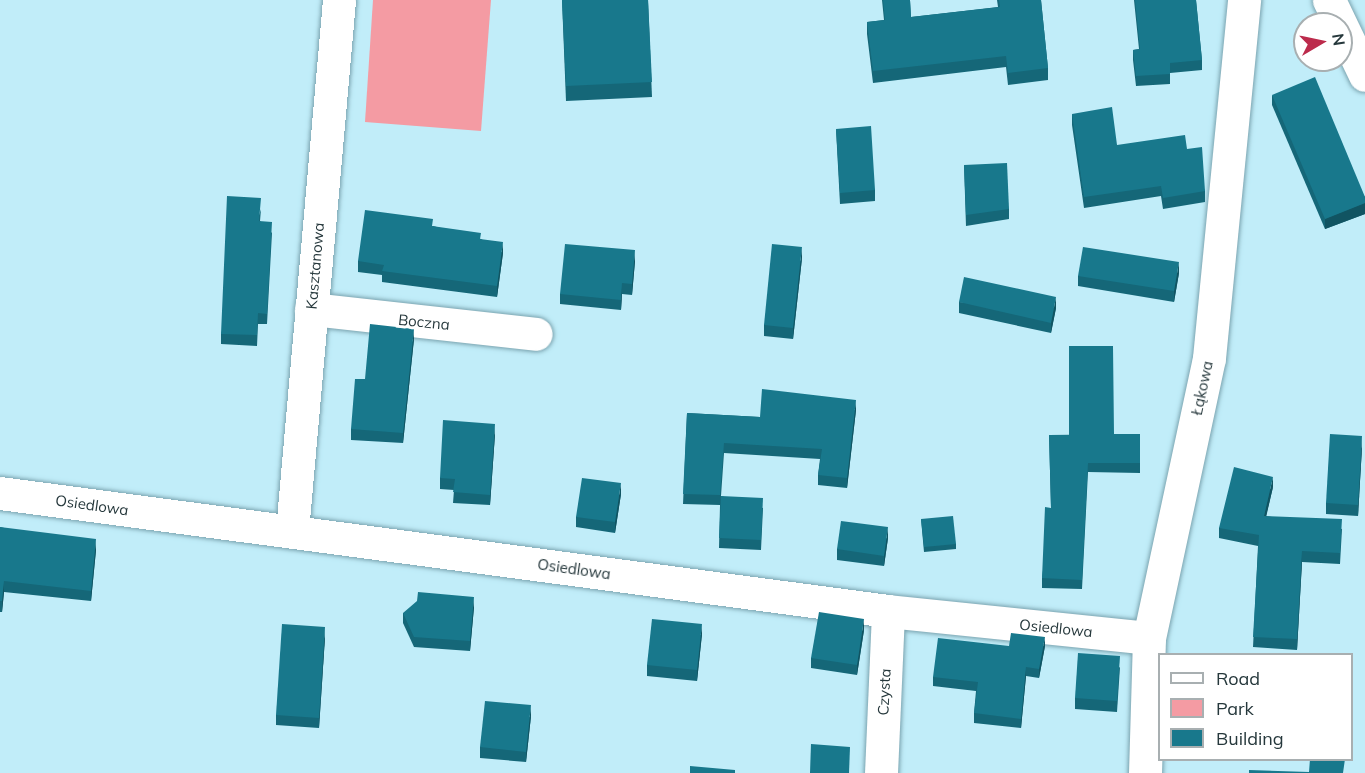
<!DOCTYPE html>
<meta charset="utf-8">
<style>
body{margin:0}
#map{position:relative;width:1365px;height:773px;overflow:hidden;background:#c1edf9;font-family:Mulish,sans-serif}
div>[style]{position:absolute}
.green>*{inset:0;background:#f49ba3}
.roads{filter:drop-shadow(0 0 2px #7ba4b0) drop-shadow(0 0 2px #7ba4b0)}
.minor>*{height:33px;margin:-16.5px;padding:0 16.5px;transform-origin:16.5px;border-radius:16.5px;background:#fff}
.wall>*{inset:0;background:#156778}
.shaded-wall>*{inset:0;background:#115462}
.building>*{inset:0;background:#18788c}
span{translate:-50% -50%;white-space:nowrap;text-align:center;line-height:1.15;-webkit-text-stroke:6px #fff;paint-order:stroke}
.street-label{font-size:15px;color:#26383c}
.legend{position:absolute;left:1158px;top:653px;width:195px;height:108px;box-sizing:border-box;background:#fff;border:2px solid #a8afb1;margin:0;padding:8px 10px;list-style:none;font-size:18px;color:#26383c}
.legend li{display:flex;align-items:center;gap:12px;height:30px}
.legend b{width:30px;border:2px solid #a8afb1}
.north{position:absolute;left:1293px;top:12px;width:60px;height:60px;box-sizing:border-box;background:#fff;border:2px solid #a8afb1;border-radius:50%;rotate:81deg;font-size:16px;font-weight:700;line-height:24px;text-align:center;color:#26383c}
.north::after{content:'';display:block;margin:auto;width:21px;height:27px;background:#bc2b4c;clip-path:polygon(50% 0,100% 100%,50% 72%,0 100%)}
</style>
<div id="map">
<div class="green">
<i style="clip-path:polygon(373px 0,491px 0,481px 131px,365px 122px)"></i>
</div>
<div class="roads">
<div class="minor">
<i style="left:1329px;top:0;width:83px;rotate:64.4deg"></i>
<i style="left:311px;top:309px;width:226px;rotate:6.3deg"></i>
<i style="left:0;top:493px;width:896px;rotate:7.57deg"></i>
<i style="left:888px;top:611px;width:262px;rotate:5.9deg"></i>
<i style="left:292px;top:531px;width:533px;rotate:-84.94deg"></i>
<i style="left:881px;top:773px;width:162px;rotate:-87.5deg"></i>
<i style="left:1145px;top:773px;width:135px;rotate:-88.3deg"></i>
<i style="left:1149px;top:638px;width:286px;rotate:-77.9deg"></i>
<i style="left:1209px;top:358px;width:360px;rotate:-84.4deg"></i>
</div>
</div>
<div class="wall">
<i style="clip-path:polygon(562px 0,648px 0,652px 97px,566px 101px)"></i>
<i style="clip-path:polygon(882px 0,910px 0,911px 17px,998px 7px,997px 0,1041px 0,1048px 68px,1048px 80px,1008px 85px,1006px 67px,873px 83px,867px 34px,867px 22px,884px 20px)"></i>
<i style="clip-path:polygon(1134px 0,1196px 0,1202px 60px,1202px 70px,1170px 73px,1170px 84px,1136px 86px,1133px 60px,1133px 50px,1139px 49px)"></i>
<i style="clip-path:polygon(1272px 95px,1365px 197px,1365px 214px,1325px 229px,1272px 105px)"></i>
<i style="clip-path:polygon(1072px 114px,1117px 145px,1187px 149px,1205px 191px,1205px 202px,1163px 209px,1161px 196px,1084px 208px,1072px 125px)"></i>
<i style="clip-path:polygon(836px 129px,875px 190px,875px 201px,840px 204px)"></i>
<i style="clip-path:polygon(964px 165px,1009px 209px,1009px 219px,966px 226px)"></i>
<i style="clip-path:polygon(261px 209px,260px 221px,272px 233px,267px 324px,258px 324px,257px 346px,221px 344px,221px 334px)"></i>
<i style="clip-path:polygon(433px 226px,481px 239px,503px 253px,497px 297px,382px 282px,382px 275px,358px 272px,358px 261px)"></i>
<i style="clip-path:polygon(802px 258px,793px 339px,764px 336px,764px 325px)"></i>
<i style="clip-path:polygon(635px 261px,632px 295px,622px 294px,621px 310px,560px 304px,560px 294px)"></i>
<i style="clip-path:polygon(1179px 273px,1174px 302px,1078px 286px,1078px 276px)"></i>
<i style="clip-path:polygon(959px 302px,1056px 308px,1051px 333px,959px 313px)"></i>
<i style="clip-path:polygon(414px 339px,403px 443px,351px 440px,351px 429px)"></i>
<i style="clip-path:polygon(856px 410px,847px 488px,818px 485px,818px 475px,820px 459px,724px 453px,721px 496px,763px 508px,761px 550px,719px 548px,720px 505px,683px 504px,687px 413px,760px 417px)"></i>
<i style="clip-path:polygon(495px 434px,490px 505px,453px 503px,454px 490px,440px 489px,440px 478px)"></i>
<i style="clip-path:polygon(1140px 434px,1140px 473px,1088px 472px,1082px 589px,1042px 588px,1042px 578px,1051px 508px,1049px 435px)"></i>
<i style="clip-path:polygon(1362px 447px,1358px 516px,1326px 514px,1326px 503px)"></i>
<i style="clip-path:polygon(1273px 487px,1266px 516px,1342px 529px,1340px 564px,1302px 562px,1297px 650px,1253px 647px,1258px 546px,1219px 538px,1219px 528px)"></i>
<i style="clip-path:polygon(621px 494px,615px 533px,576px 527px,576px 517px)"></i>
<i style="clip-path:polygon(921px 519px,956px 544px,956px 549px,924px 552px)"></i>
<i style="clip-path:polygon(0 527px,96px 550px,91px 601px,4px 592px,2px 612px,0 612px)"></i>
<i style="clip-path:polygon(888px 538px,884px 566px,837px 560px,837px 549px)"></i>
<i style="clip-path:polygon(474px 607px,470px 651px,414px 647px,403px 623px,403px 613px)"></i>
<i style="clip-path:polygon(864px 630px,857px 675px,811px 668px,811px 658px)"></i>
<i style="clip-path:polygon(702px 634px,697px 681px,647px 676px,647px 665px)"></i>
<i style="clip-path:polygon(325px 637px,319px 728px,276px 725px,276px 715px)"></i>
<i style="clip-path:polygon(1009px 646px,1045px 646px,1039px 678px,1026px 676px,1021px 728px,974px 723px,974px 713px,976px 691px,933px 686px,933px 677px)"></i>
<i style="clip-path:polygon(1120px 667px,1117px 712px,1075px 709px,1075px 698px)"></i>
<i style="clip-path:polygon(531px 716px,526px 762px,480px 758px,480px 747px)"></i>
</div>
<div class="shaded-wall">
<i style="clip-path:polygon(1365px 203px,1365px 214px,1325px 229px,1325px 219px)"></i>
<i style="clip-path:polygon(503px 242px,503px 253px,497px 297px,497px 286px)"></i>
<i style="clip-path:polygon(802px 247px,802px 258px,793px 339px,793px 328px)"></i>
<i style="clip-path:polygon(635px 250px,635px 261px,632px 295px,632px 284px)"></i>
<i style="clip-path:polygon(1179px 262px,1179px 273px,1174px 302px,1174px 291px)"></i>
<i style="clip-path:polygon(622px 283px,622px 294px,621px 310px,621px 300px)"></i>
<i style="clip-path:polygon(1056px 297px,1056px 308px,1051px 333px,1051px 323px)"></i>
<i style="clip-path:polygon(414px 329px,414px 339px,403px 443px,403px 433px)"></i>
<i style="clip-path:polygon(856px 400px,856px 410px,847px 488px,847px 478px)"></i>
<i style="clip-path:polygon(495px 424px,495px 434px,490px 505px,490px 495px)"></i>
<i style="clip-path:polygon(1362px 436px,1362px 447px,1358px 516px,1358px 505px)"></i>
<i style="clip-path:polygon(1273px 477px,1273px 487px,1264px 526px,1264px 516px)"></i>
<i style="clip-path:polygon(621px 483px,621px 494px,615px 533px,615px 522px)"></i>
<i style="clip-path:polygon(888px 527px,888px 538px,884px 566px,884px 556px)"></i>
<i style="clip-path:polygon(96px 539px,96px 550px,91px 601px,91px 591px)"></i>
<i style="clip-path:polygon(1302px 551px,1302px 562px,1297px 650px,1297px 639px)"></i>
<i style="clip-path:polygon(4px 581px,4px 592px,2px 612px,2px 601px)"></i>
<i style="clip-path:polygon(474px 597px,474px 607px,470px 651px,470px 641px)"></i>
<i style="clip-path:polygon(864px 619px,864px 630px,857px 675px,857px 665px)"></i>
<i style="clip-path:polygon(702px 624px,702px 634px,697px 681px,697px 670px)"></i>
<i style="clip-path:polygon(325px 627px,325px 637px,319px 728px,319px 718px)"></i>
<i style="clip-path:polygon(1045px 637px,1045px 646px,1039px 678px,1039px 669px)"></i>
<i style="clip-path:polygon(1026px 667px,1026px 676px,1021px 728px,1021px 719px)"></i>
<i style="clip-path:polygon(531px 705px,531px 716px,526px 762px,526px 752px)"></i>
</div>
<div class="building">
<i style="clip-path:polygon(562px 0,648px 0,652px 82px,566px 86px)"></i>
<i style="clip-path:polygon(883px 0,910px 0,911px 17px,1000px 7px,999px 0,1041px 0,1048px 68px,1008px 73px,1006px 56px,873px 71px,867px 22px,885px 20px)"></i>
<i style="clip-path:polygon(1135px 0,1196px 0,1202px 60px,1170px 63px,1170px 74px,1136px 76px,1133px 50px,1140px 49px)"></i>
<i style="clip-path:polygon(1315px 77px,1365px 197px,1365px 203px,1325px 219px,1272px 95px)"></i>
<i style="clip-path:polygon(1112px 107px,1117px 145px,1185px 135px,1187px 149px,1202px 147px,1205px 191px,1163px 198px,1161px 186px,1084px 197px,1072px 114px)"></i>
<i style="clip-path:polygon(871px 126px,875px 190px,840px 193px,836px 129px)"></i>
<i style="clip-path:polygon(1007px 163px,1009px 209px,966px 215px,964px 165px)"></i>
<i style="clip-path:polygon(227px 196px,261px 198px,259px 221px,272px 222px,267px 314px,258px 313px,257px 335px,221px 334px)"></i>
<i style="clip-path:polygon(365px 210px,433px 219px,432px 226px,481px 233px,480px 239px,503px 242px,497px 286px,382px 271px,384px 265px,358px 261px)"></i>
<i style="clip-path:polygon(565px 244px,635px 250px,632px 284px,622px 283px,621px 300px,560px 294px)"></i>
<i style="clip-path:polygon(772px 244px,802px 247px,793px 328px,764px 325px)"></i>
<i style="clip-path:polygon(1083px 247px,1179px 262px,1174px 291px,1078px 276px)"></i>
<i style="clip-path:polygon(964px 277px,1056px 297px,1051px 323px,959px 302px)"></i>
<i style="clip-path:polygon(370px 324px,414px 329px,403px 433px,351px 429px,355px 379px,365px 379px)"></i>
<i style="clip-path:polygon(1069px 346px,1113px 346px,1114px 434px,1140px 434px,1140px 463px,1088px 463px,1082px 580px,1042px 578px,1045px 507px,1051px 508px,1049px 435px,1069px 435px)"></i>
<i style="clip-path:polygon(762px 389px,856px 400px,847px 478px,818px 475px,822px 449px,724px 443px,720px 495px,683px 494px,687px 413px,760px 417px)"></i>
<i style="clip-path:polygon(443px 420px,495px 424px,490px 495px,453px 492px,455px 479px,440px 478px)"></i>
<i style="clip-path:polygon(1330px 434px,1362px 436px,1358px 505px,1326px 503px)"></i>
<i style="clip-path:polygon(1234px 467px,1273px 477px,1264px 516px,1342px 519px,1340px 553px,1302px 551px,1297px 639px,1253px 637px,1259px 535px,1219px 528px)"></i>
<i style="clip-path:polygon(582px 478px,621px 483px,615px 522px,576px 517px)"></i>
<i style="clip-path:polygon(721px 496px,763px 498px,761px 540px,719px 538px)"></i>
<i style="clip-path:polygon(953px 516px,956px 544px,924px 547px,921px 519px)"></i>
<i style="clip-path:polygon(841px 521px,888px 527px,884px 556px,837px 549px)"></i>
<i style="clip-path:polygon(0 527px,96px 539px,91px 591px,4px 581px,2px 601px,0 601px)"></i>
<i style="clip-path:polygon(418px 592px,474px 597px,470px 641px,414px 637px,403px 613px,417px 601px)"></i>
<i style="clip-path:polygon(819px 612px,864px 619px,857px 665px,811px 658px)"></i>
<i style="clip-path:polygon(652px 619px,702px 624px,697px 670px,647px 665px)"></i>
<i style="clip-path:polygon(282px 624px,325px 627px,319px 718px,276px 715px)"></i>
<i style="clip-path:polygon(1011px 633px,1045px 637px,1039px 669px,1026px 667px,1021px 719px,974px 713px,978px 682px,933px 677px,938px 638px,1009px 646px)"></i>
<i style="clip-path:polygon(1078px 653px,1120px 656px,1117px 701px,1075px 698px)"></i>
<i style="clip-path:polygon(485px 701px,531px 705px,526px 752px,480px 747px)"></i>
<i style="clip-path:polygon(811px 744px,850px 747px,849px 773px,810px 773px)"></i>
<i style="clip-path:polygon(1310px 759px,1345px 759px,1343px 773px,1249px 773px,1249px 770px,1309px 772px)"></i>
<i style="clip-path:polygon(690px 766px,735px 770px,735px 773px,690px 773px)"></i>
</div>
<div class="street-label">
<span style="left:315px;top:266px;rotate:-85deg">Kasztanowa</span>
<span style="left:424px;top:322px;rotate:6deg">Boczna</span>
<span style="left:1202px;top:388px;rotate:-78deg">Łąkowa</span>
<span style="left:92px;top:505px;rotate:8deg">Osiedlowa</span>
<span style="left:574px;top:569px;rotate:8deg">Osiedlowa</span>
<span style="left:1056px;top:628px;rotate:6deg">Osiedlowa</span>
<span style="left:884px;top:692px;rotate:-87deg">Czysta</span>
</div>
<ul class="legend">
<li><b style="height:8px;background:#fff"></b>Road</li>
<li><b style="height:16px;background:#f49ba3"></b>Park</li>
<li><b style="height:16px;background:#18788c"></b>Building</li>
</ul>
<div class="north">N</div>
</div>
